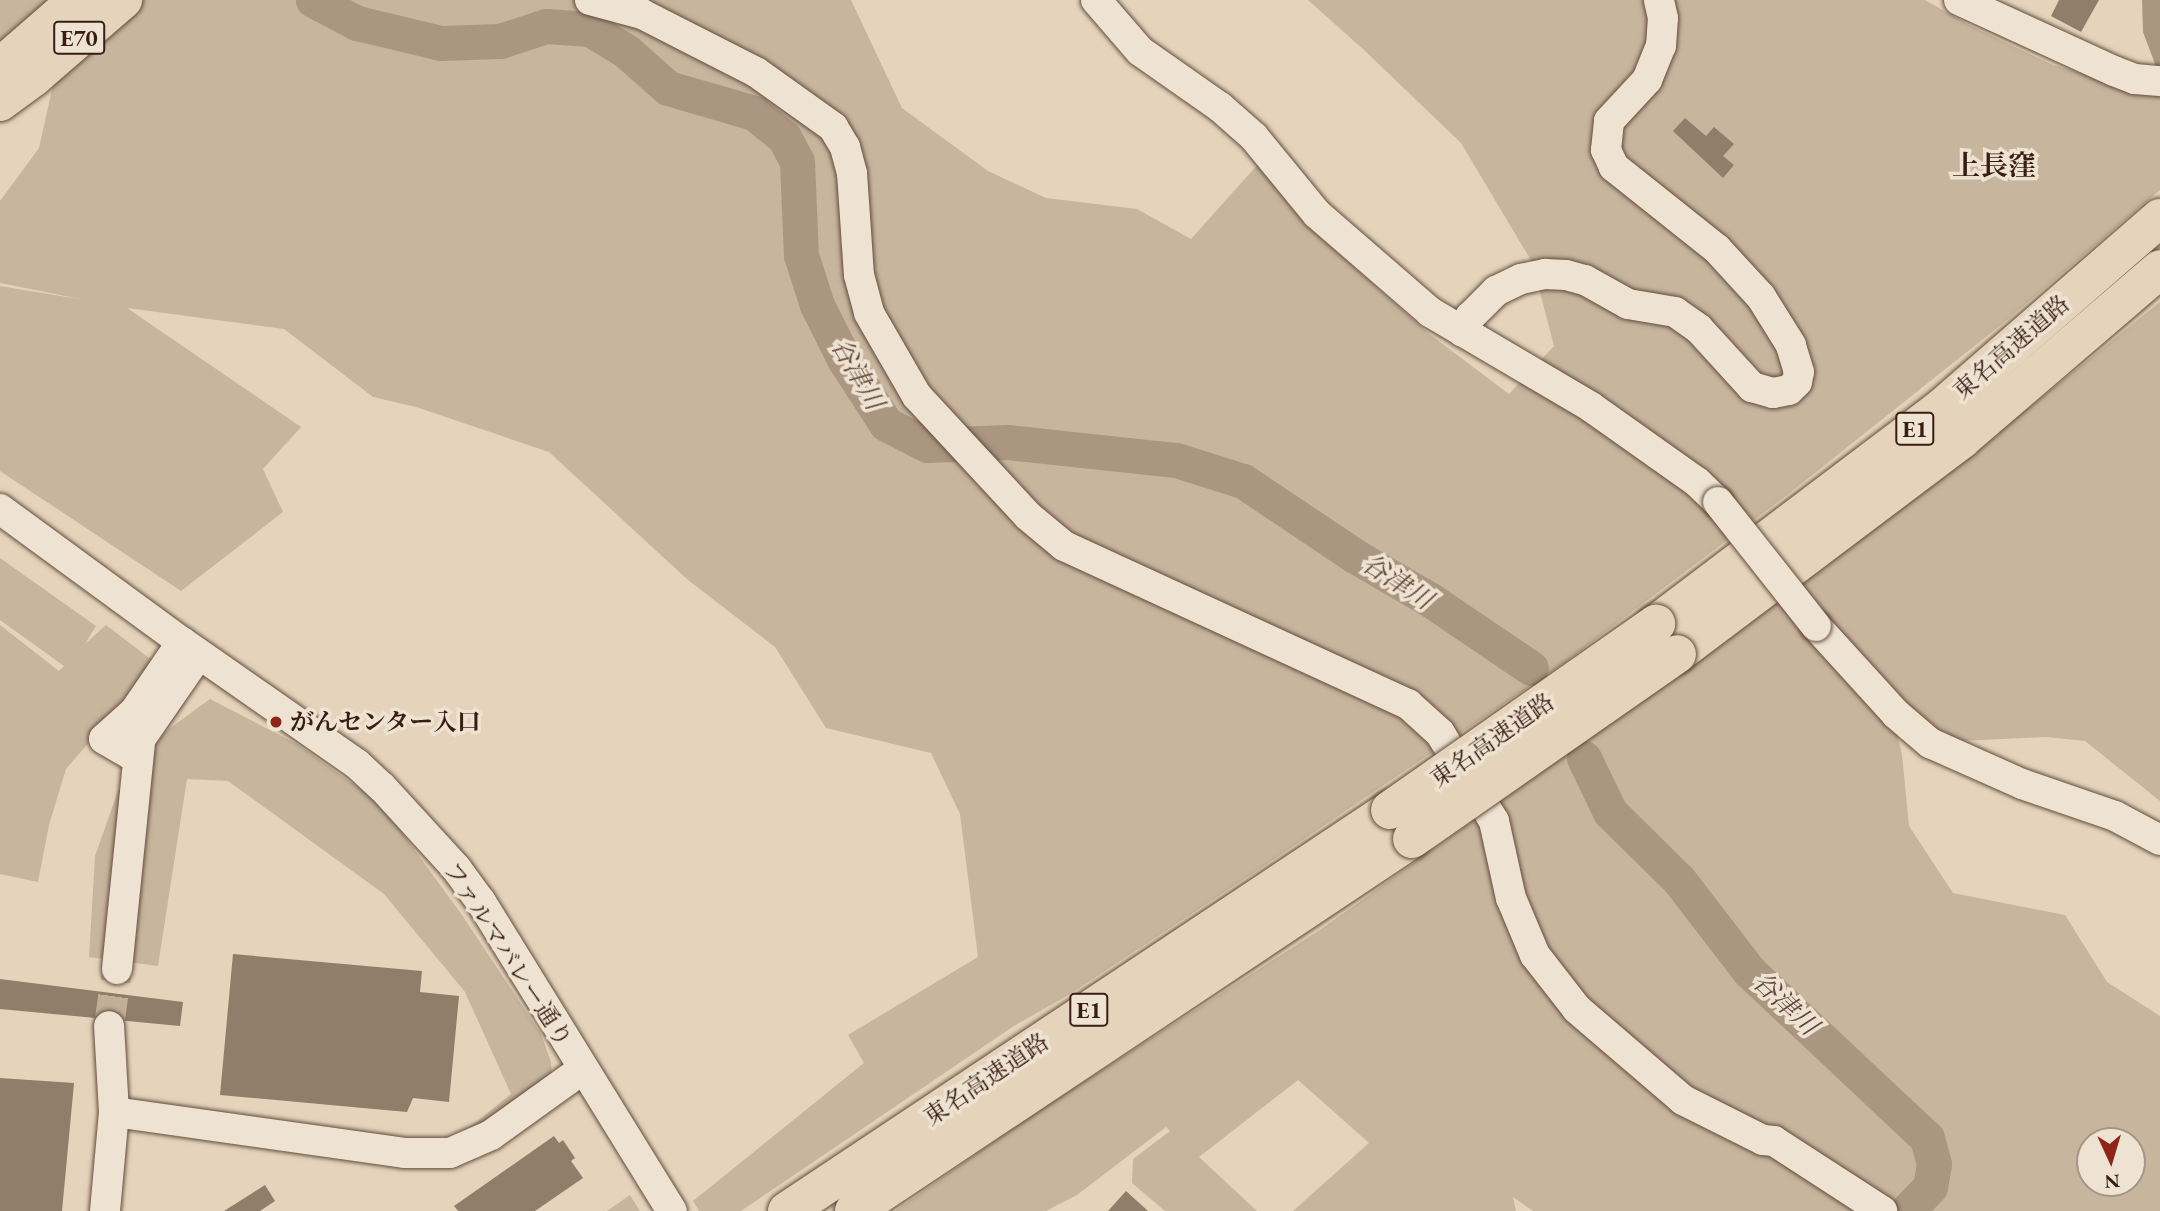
<!DOCTYPE html>
<meta charset="utf-8">
<style>
body{margin:0}
#map{position:relative;width:2160px;height:1211px;overflow:hidden;background:#e5d4bb;font-family:"EB Garamond","Noto Serif JP",serif}
div>[style]{position:absolute}
.green>*{inset:0;background:#c8b59e}
.water>*{inset:0;background:#ab9682}
.river>*{height:35px;margin:-17.5px;padding:0 17.5px;transform-origin:17.5px;border-radius:17.5px;background:#ab9682}
.building>*{inset:0;background:#927c6a}
.minor-tunnel>*{height:30px;margin-top:-15px;transform-origin:0;background:repeating-linear-gradient(90deg,#c3af99 0 30px,transparent 0 45px)}
.roads{filter:drop-shadow(0 0 2px #644b3c) drop-shadow(0 0 2px #644b3c)}
.minor>*{height:30px;margin:-15px;padding:0 15px;transform-origin:15px;border-radius:15px;background:#eee3d3}
.highway>*{height:38px;margin:-19px;padding:0 19px;transform-origin:19px;border-radius:19px;background:#e5d4bb}
.bridges{filter:drop-shadow(0 0 2px #644b3c) drop-shadow(0 0 2px #644b3c)}
.minor-bridge>*{height:30px;margin:-15px;padding:0 15px;transform-origin:15px;border-radius:15px;background:#eee3d3}
.highway-bridge>*{height:38px;margin:-19px;padding:0 19px;transform-origin:19px;border-radius:19px;background:#e5d4bb}
.dots>*{width:19px;height:19px;translate:-50% -50%;box-sizing:border-box;border:4px solid #eee3d3;border-radius:50%}
span{translate:-50% -50%;white-space:nowrap;text-align:center;line-height:1.15;-webkit-text-stroke:7px #eee3d3;paint-order:stroke}
.shield-label span{padding:2px 5px;background:#eee3d3;border:2px solid;border-radius:5px;-webkit-text-stroke-width:0}
.shield-label{font-size:23px;color:#391d12;font-weight:700}
.street-label{font-size:24px;color:#391d12}
.poi-label{font-size:24px;color:#391d12;font-weight:700}
.left{translate:0 -50%;text-align:left}
.water-label{font-size:26px;color:#614739;font-style:italic}
.quarter-label{font-size:28px;color:#391d12;font-weight:700}
.north{position:absolute;left:2076px;top:1127px;width:70px;height:70px;box-sizing:border-box;background:#eee3d3;border:2px solid #a69486;border-radius:50%;rotate:176deg;font-size:19px;font-weight:700;line-height:28px;text-align:center;color:#391d12}
.north::after{content:'';display:block;margin:auto;width:24px;height:32px;background:#8f2418;clip-path:polygon(50% 0,100% 100%,50% 72%,0 100%)}
</style>
<div id="map">
<div class="green">
<i style="clip-path:polygon(0 0,851px 0,902px 108px,988px 171px,1046px 198px,1137px 209px,1191px 239px,1259px 163px,1317px 234px,1428px 333px,1509px 394px,1554px 346px,1532px 262px,1461px 143px,1364px 50px,1308px 0,1925px 0,1969px 25px,2053px 65px,2160px 96px,2160px 190px,2007px 320px,1791px 492px,1564px 663px,1267px 864px,1070px 994px,1014px 1026px,741px 1211px,699px 1211px,693px 1201px,864px 1063px,848px 1035px,978px 957px,960px 814px,931px 753px,826px 728px,775px 647px,688px 580px,549px 452px,416px 407px,373px 397px,284px 329px,127px 308px,301px 427px,263px 469px,283px 512px,181px 591px,0 471px,0 286px,85px 300px,0 283px,0 201px,39px 148px,55px 76px,0 50px)"></i>
<i style="clip-path:polygon(evenodd,2160px 302px,2160px 801px,2085px 741px,2046px 737px,1961px 741px,1894px 723px,1902px 754px,1909px 826px,1953px 893px,2065px 915px,2107px 982px,2160px 1016px,2160px 1211px,1533px 1211px,1513px 1197px,1516px 1211px,1293px 1211px,1369px 1143px,1298px 1080px,1199px 1157px,1257px 1211px,1165px 1211px,1132px 1183px,1133px 1159px,1170px 1131px,1166px 1127px,1077px 1195px,1046px 1211px,895px 1211px,1032px 1115px,1320px 930px,1756px 619px,1949px 472px,2160px 302px,2090px 1141px,2132px 1141px,2132px 1183px,2090px 1183px,2090px 1141px)"></i>
<i style="clip-path:polygon(0 558px,96px 626px,85px 644px,106px 625px,157px 664px,66px 769px,49px 825px,38px 882px,0 874px,0 625px,59px 671px,64px 666px,0 620px)"></i>
<i style="clip-path:polygon(210px 699px,297px 744px,381px 804px,462px 915px,541px 1034px,551px 1062px,553px 1087px,448px 1145px,511px 1094px,465px 992px,384px 894px,228px 781px,187px 779px,158px 966px,89px 957px,95px 856px,118px 791px,166px 731px)"></i>
<i style="clip-path:polygon(630px 1195px,640px 1211px,607px 1211px)"></i>
</div>
<div class="water">
<i style="clip-path:polygon(2142px 0,2160px 0,2160px 77px,2143px 32px)"></i>
</div>
<div class="river">
<i style="left:313px;top:0;width:50px;rotate:27.6deg"></i>
<i style="left:357px;top:23px;width:86px;rotate:13.4deg"></i>
<i style="left:441px;top:43px;width:59px;rotate:-1.9deg"></i>
<i style="left:500px;top:41px;width:48px;rotate:-18.1deg"></i>
<i style="left:546px;top:26px;width:44px;rotate:3.9deg"></i>
<i style="left:590px;top:29px;width:42px;rotate:31.4deg"></i>
<i style="left:626px;top:51px;width:56px;rotate:41.4deg"></i>
<i style="left:668px;top:88px;width:90px;rotate:16.2deg"></i>
<i style="left:754px;top:113px;width:38px;rotate:39deg"></i>
<i style="left:784px;top:137px;width:27px;rotate:62deg"></i>
<i style="left:797px;top:161px;width:94px;rotate:87.6deg"></i>
<i style="left:801px;top:255px;width:52px;rotate:72.3deg"></i>
<i style="left:817px;top:305px;width:60px;rotate:63.4deg"></i>
<i style="left:844px;top:359px;width:77px;rotate:57.1deg"></i>
<i style="left:886px;top:424px;width:46px;rotate:27.1deg"></i>
<i style="left:927px;top:445px;width:80px;rotate:-2.1deg"></i>
<i style="left:1007px;top:442px;width:170px;rotate:6.1deg"></i>
<i style="left:1176px;top:460px;width:70px;rotate:17.4deg"></i>
<i style="left:1243px;top:481px;width:135px;rotate:33.8deg"></i>
<i style="left:1355px;top:556px;width:86px;rotate:30.2deg"></i>
<i style="left:1429px;top:599px;width:123px;rotate:34.1deg"></i>
<i style="left:1584px;top:758px;width:60px;rotate:64.3deg"></i>
<i style="left:1610px;top:812px;width:97px;rotate:44.6deg"></i>
<i style="left:1679px;top:880px;width:115px;rotate:52.4deg"></i>
<i style="left:1749px;top:971px;width:244px;rotate:43.2deg"></i>
<i style="left:1927px;top:1138px;width:27px;rotate:75deg"></i>
<i style="left:1934px;top:1164px;width:23px;rotate:100deg"></i>
<i style="left:1930px;top:1187px;width:33px;rotate:134deg"></i>
</div>
<div class="building">
<i style="clip-path:polygon(2059px 0,2099px 0,2081px 32px,2051px 16px)"></i>
<i style="clip-path:polygon(1685px 118px,1706px 136px,1714px 127px,1734px 144px,1723px 156px,1734px 165px,1723px 178px,1673px 131px)"></i>
<i style="clip-path:polygon(233px 954px,422px 971px,420px 992px,459px 996px,449px 1102px,413px 1098px,407px 1112px,220px 1095px)"></i>
<i style="clip-path:polygon(0 979px,183px 1002px,180px 1026px,0 1009px)"></i>
<i style="clip-path:polygon(0 1078px,74px 1083px,62px 1211px,0 1211px)"></i>
<i style="clip-path:polygon(554px 1136px,559px 1143px,563px 1140px,575px 1158px,571px 1161px,583px 1178px,535px 1211px,458px 1211px,454px 1206px)"></i>
<i style="clip-path:polygon(265px 1185px,275px 1201px,260px 1211px,224px 1211px)"></i>
<i style="clip-path:polygon(1126px 1191px,1148px 1211px,1108px 1211px)"></i>
</div>
<div class="minor-tunnel">
<i style="left:109px;top:1026px;width:58px;rotate:-82deg"></i>
</div>
<div class="roads">
<div class="minor">
<i style="left:590px;top:0;width:54px;rotate:15.1deg"></i>
<i style="left:642px;top:14px;width:128px;rotate:27deg"></i>
<i style="left:756px;top:72px;width:95px;rotate:35.5deg"></i>
<i style="left:833px;top:127px;width:23px;rotate:59deg"></i>
<i style="left:845px;top:147px;width:27px;rotate:75deg"></i>
<i style="left:852px;top:173px;width:102px;rotate:86.1deg"></i>
<i style="left:859px;top:275px;width:39px;rotate:75deg"></i>
<i style="left:869px;top:313px;width:96px;rotate:60deg"></i>
<i style="left:917px;top:396px;width:163px;rotate:47.2deg"></i>
<i style="left:1028px;top:516px;width:47px;rotate:39.8deg"></i>
<i style="left:1064px;top:546px;width:379px;rotate:24.7deg"></i>
<i style="left:1408px;top:704px;width:43px;rotate:42.2deg"></i>
<i style="left:1440px;top:733px;width:103px;rotate:58.5deg"></i>
<i style="left:1494px;top:821px;width:79px;rotate:77.6deg"></i>
<i style="left:1511px;top:898px;width:62px;rotate:67.2deg"></i>
<i style="left:1535px;top:955px;width:68px;rotate:52.1deg"></i>
<i style="left:1577px;top:1009px;width:140px;rotate:40.6deg"></i>
<i style="left:1683px;top:1100px;width:89px;rotate:26.6deg"></i>
<i style="left:1763px;top:1140px;width:11px;rotate:5deg"></i>
<i style="left:1774px;top:1141px;width:129px;rotate:32.9deg"></i>
<i style="left:1096px;top:0;width:67px;rotate:49.2deg"></i>
<i style="left:1140px;top:51px;width:98px;rotate:35deg"></i>
<i style="left:1220px;top:107px;width:45px;rotate:41.4deg"></i>
<i style="left:1254px;top:137px;width:99px;rotate:50.7deg"></i>
<i style="left:1317px;top:214px;width:150px;rotate:40.9deg"></i>
<i style="left:1430px;top:312px;width:187px;rotate:30.5deg"></i>
<i style="left:1591px;top:407px;width:130px;rotate:35.3deg"></i>
<i style="left:1697px;top:482px;width:29px;rotate:44deg"></i>
<i style="left:1959px;top:0;width:170px;rotate:24.6deg"></i>
<i style="left:2114px;top:71px;width:22px;rotate:21deg"></i>
<i style="left:2135px;top:79px;width:25px;rotate:5deg"></i>
<i style="left:1463px;top:332px;width:17px;rotate:-65deg"></i>
<i style="left:1470px;top:317px;width:37px;rotate:-45deg"></i>
<i style="left:1496px;top:291px;width:28px;rotate:-26deg"></i>
<i style="left:1521px;top:279px;width:25px;rotate:-12deg"></i>
<i style="left:1545px;top:274px;width:21px;rotate:3deg"></i>
<i style="left:1566px;top:275px;width:20px;rotate:15deg"></i>
<i style="left:1585px;top:280px;width:49px;rotate:29.2deg"></i>
<i style="left:1628px;top:304px;width:48px;rotate:9.7deg"></i>
<i style="left:1675px;top:312px;width:29px;rotate:35deg"></i>
<i style="left:1699px;top:329px;width:79px;rotate:47.6deg"></i>
<i style="left:1752px;top:387px;width:22px;rotate:16deg"></i>
<i style="left:1773px;top:393px;width:16px;rotate:-11deg"></i>
<i style="left:1789px;top:390px;width:11px;rotate:-45deg"></i>
<i style="left:1797px;top:382px;width:10px;rotate:-79deg"></i>
<i style="left:1799px;top:372px;width:28px;rotate:-107deg"></i>
<i style="left:1791px;top:345px;width:57px;rotate:-122deg"></i>
<i style="left:1761px;top:297px;width:65px;rotate:-132.5deg"></i>
<i style="left:1717px;top:249px;width:132px;rotate:-141.5deg"></i>
<i style="left:1614px;top:167px;width:19px;rotate:-115deg"></i>
<i style="left:1606px;top:150px;width:29px;rotate:-84deg"></i>
<i style="left:1609px;top:121px;width:56px;rotate:-47.2deg"></i>
<i style="left:1647px;top:80px;width:37px;rotate:-68deg"></i>
<i style="left:1661px;top:46px;width:28px;rotate:-86deg"></i>
<i style="left:1663px;top:18px;width:18px;rotate:-103deg"></i>
<i style="left:0;top:509px;width:225px;rotate:36.2deg"></i>
<i style="left:182px;top:642px;width:213px;rotate:34.9deg"></i>
<i style="left:357px;top:764px;width:34px;rotate:43deg"></i>
<i style="left:382px;top:787px;width:110px;rotate:47.6deg"></i>
<i style="left:456px;top:868px;width:42px;rotate:53.7deg"></i>
<i style="left:481px;top:902px;width:363px;rotate:58.3deg"></i>
<i style="left:1816px;top:626px;width:119px;rotate:47.7deg"></i>
<i style="left:1896px;top:714px;width:45px;rotate:40.5deg"></i>
<i style="left:1930px;top:743px;width:101px;rotate:24deg"></i>
<i style="left:2022px;top:784px;width:98px;rotate:19deg"></i>
<i style="left:2115px;top:816px;width:51px;rotate:28.1deg"></i>
<i style="left:182px;top:642px;width:85px;rotate:124.4deg"></i>
<i style="left:134px;top:712px;width:40px;rotate:138deg"></i>
<i style="left:104px;top:739px;width:30px;rotate:30deg"></i>
<i style="left:130px;top:754px;width:121px;rotate:-55.4deg"></i>
<i style="left:117px;top:969px;width:227px;rotate:-84.2deg"></i>
<i style="left:114px;top:1112px;width:293px;rotate:8deg"></i>
<i style="left:404px;top:1153px;width:46px"></i>
<i style="left:450px;top:1153px;width:45px;rotate:-23.7deg"></i>
<i style="left:491px;top:1135px;width:113px;rotate:-35.7deg"></i>
<i style="left:105px;top:1211px;width:99px;rotate:-84.8deg"></i>
<i style="left:114px;top:1112px;width:86px;rotate:-93.3deg"></i>
</div>
<div class="highway">
<i style="left:0;top:67px;width:102px;rotate:-41deg"></i>
<i style="left:0;top:102px;width:42px;rotate:-36.3deg"></i>
<i style="left:34px;top:77px;width:118px;rotate:-40.9deg"></i>
<i style="left:1656px;top:624px;width:355px;rotate:-37.1deg"></i>
<i style="left:1939px;top:410px;width:293px;rotate:-41deg"></i>
<i style="left:1677px;top:654px;width:357px;rotate:-37deg"></i>
<i style="left:1962px;top:439px;width:261px;rotate:-40.6deg"></i>
<i style="left:787px;top:1211px;width:724px;rotate:-33.62deg"></i>
<i style="left:854px;top:1211px;width:671px;rotate:-33.69deg"></i>
</div>
</div>
<div class="bridges">
<div class="minor-bridge">
<i style="left:1718px;top:502px;width:158px;rotate:51.7deg"></i>
</div>
<div class="highway-bridge">
<i style="left:1390px;top:810px;width:325px;rotate:-35deg"></i>
<i style="left:1412px;top:839px;width:323px;rotate:-34.9deg"></i>
</div>
</div>
<div class="dots">
<i style="left:276px;top:722px;background:#8f2418"></i>
</div>
<div class="shield-label">
<span style="left:79px;top:38px">E70</span>
<span style="left:1915px;top:429px">E1</span>
<span style="left:1089px;top:1010px">E1</span>
</div>
<div class="street-label">
<span style="left:2011px;top:347px;rotate:-41deg">東名高速道路</span>
<span style="left:1492px;top:740px;rotate:-35deg">東名高速道路</span>
<span style="left:508px;top:954px;rotate:57deg">ファルマバレー通り</span>
<span style="left:986px;top:1079px;rotate:-34deg">東名高速道路</span>
</div>
<div class="poi-label">
<span class="left" style="left:290px;top:722px">がんセンター入口</span>
</div>
<div class="water-label">
<span style="left:857px;top:374px;rotate:60deg">谷津川</span>
<span style="left:1397px;top:582px;rotate:33deg">谷津川</span>
<span style="left:1785px;top:1004px;rotate:43deg">谷津川</span>
</div>
<div class="quarter-label">
<span style="left:1994px;top:165px">上長窪</span>
</div>
<div class="north">N</div>
</div>
